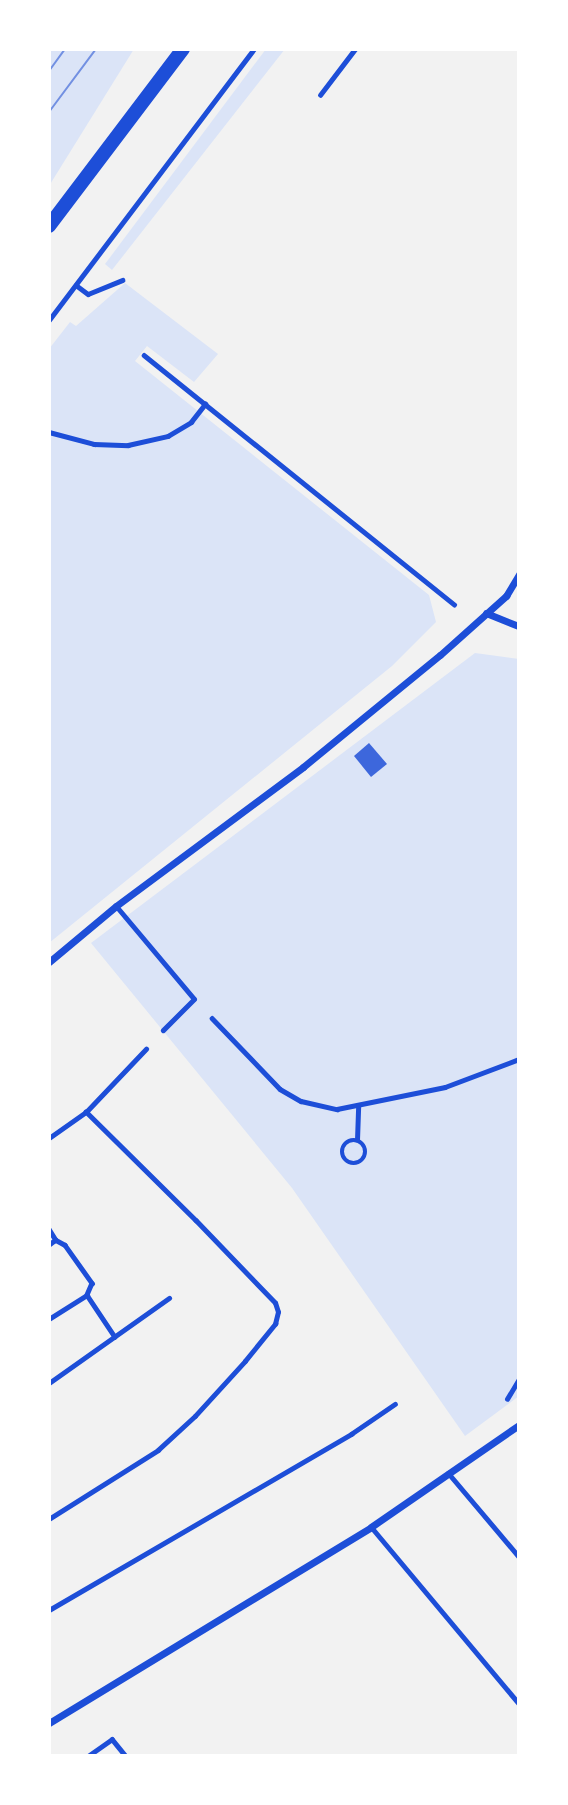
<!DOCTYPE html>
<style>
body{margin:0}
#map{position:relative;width:568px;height:1805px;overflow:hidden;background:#f2f2f2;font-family:Quicksand,sans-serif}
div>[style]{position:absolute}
.green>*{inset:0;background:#dbe4f7}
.building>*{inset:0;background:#3d67dc}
.path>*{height:4.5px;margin:-2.25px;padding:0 2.25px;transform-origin:2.25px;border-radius:2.25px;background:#1d4ed8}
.path>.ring{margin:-2.25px;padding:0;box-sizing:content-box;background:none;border:4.5px solid #1d4ed8;border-radius:50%}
.service>*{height:5px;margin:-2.5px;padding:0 2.5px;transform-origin:2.5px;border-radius:2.5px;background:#1d4ed8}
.minor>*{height:7px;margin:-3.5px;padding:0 3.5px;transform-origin:3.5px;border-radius:3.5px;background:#1d4ed8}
.secondary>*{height:14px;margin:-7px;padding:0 7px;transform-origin:7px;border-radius:7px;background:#1d4ed8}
.tram>*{height:2px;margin:-1px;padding:0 1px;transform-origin:1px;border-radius:1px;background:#7290e2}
span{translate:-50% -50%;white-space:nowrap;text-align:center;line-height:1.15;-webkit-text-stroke:5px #fff;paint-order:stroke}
.frame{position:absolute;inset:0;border:51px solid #fff;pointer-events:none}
</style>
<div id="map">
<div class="green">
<i style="clip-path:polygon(49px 49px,134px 49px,49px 186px)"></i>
<i style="clip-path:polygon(266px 49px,285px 49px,112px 270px,105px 264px)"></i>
<i style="clip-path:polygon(125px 283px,218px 354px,194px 382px,147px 346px,135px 361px,429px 595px,436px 622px,392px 666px,49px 943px,49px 349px,70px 322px,76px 326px)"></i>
<i style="clip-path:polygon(475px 653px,519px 659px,519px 1396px,465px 1436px,292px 1188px,91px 943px)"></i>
</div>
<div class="building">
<i style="clip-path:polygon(369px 743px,387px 764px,371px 777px,354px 756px)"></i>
</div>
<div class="path">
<i style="left:320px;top:95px;width:58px;rotate:-52.7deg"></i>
<i style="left:76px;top:285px;width:15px;rotate:37deg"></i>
<i style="left:88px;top:294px;width:37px;rotate:-22deg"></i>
<i style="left:49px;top:320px;width:340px;rotate:-52.9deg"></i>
<i style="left:144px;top:355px;width:398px;rotate:38.8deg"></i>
<i style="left:49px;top:432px;width:47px;rotate:14.9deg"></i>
<i style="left:94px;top:444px;width:34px;rotate:2deg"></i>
<i style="left:128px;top:445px;width:41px;rotate:-12.7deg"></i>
<i style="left:168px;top:436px;width:27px;rotate:-31deg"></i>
<i style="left:191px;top:422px;width:23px;rotate:-52deg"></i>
<i style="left:212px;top:1018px;width:98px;rotate:46.2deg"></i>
<i style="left:280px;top:1089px;width:24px;rotate:30deg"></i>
<i style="left:301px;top:1101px;width:37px;rotate:13deg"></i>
<i style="left:337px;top:1109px;width:110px;rotate:-11.5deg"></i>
<i style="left:445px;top:1087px;width:79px;rotate:-20.7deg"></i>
<i style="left:49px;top:1138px;width:45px;rotate:-35.1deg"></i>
<i style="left:86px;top:1112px;width:87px;rotate:-46.4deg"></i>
<i class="ring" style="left:342px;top:1140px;width:19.5px;height:19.5px"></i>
<i style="left:357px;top:1140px;width:34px;rotate:-88deg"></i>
<i style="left:49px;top:1229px;width:13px;rotate:58deg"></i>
<i style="left:56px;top:1240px;width:9px;rotate:144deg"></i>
<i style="left:56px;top:1240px;width:10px;rotate:29deg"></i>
<i style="left:65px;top:1245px;width:47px;rotate:54.6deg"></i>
<i style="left:92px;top:1283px;width:13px;rotate:113deg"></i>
<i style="left:87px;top:1295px;width:50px;rotate:56.3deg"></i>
<i style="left:49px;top:1319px;width:45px;rotate:-32.3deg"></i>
<i style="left:49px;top:1383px;width:147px;rotate:-35.3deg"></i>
<i style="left:507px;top:1399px;width:23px;rotate:-59deg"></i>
<i style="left:49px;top:1519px;width:129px;rotate:-32.3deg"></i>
<i style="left:158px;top:1450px;width:50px;rotate:-42.6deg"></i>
<i style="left:195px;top:1416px;width:74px;rotate:-47.7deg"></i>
<i style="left:245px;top:1361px;width:48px;rotate:-51deg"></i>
<i style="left:275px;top:1324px;width:12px;rotate:-76deg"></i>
<i style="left:278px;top:1312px;width:9px;rotate:-108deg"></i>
<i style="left:275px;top:1303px;width:114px;rotate:-133.9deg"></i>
<i style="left:196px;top:1221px;width:155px;rotate:-135.3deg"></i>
<i style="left:49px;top:1610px;width:350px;rotate:-30.2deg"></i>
<i style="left:351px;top:1434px;width:53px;rotate:-34.3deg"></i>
<i style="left:88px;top:1756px;width:29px;rotate:-35deg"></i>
<i style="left:112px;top:1739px;width:22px;rotate:51deg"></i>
</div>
<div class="service">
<i style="left:116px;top:906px;width:121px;rotate:50deg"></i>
<i style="left:194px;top:999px;width:44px;rotate:135deg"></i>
<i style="left:448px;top:1473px;width:110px;rotate:49.8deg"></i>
<i style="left:371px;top:1527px;width:231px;rotate:50.1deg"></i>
</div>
<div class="minor">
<i style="left:486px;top:613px;width:35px;rotate:22deg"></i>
<i style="left:49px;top:962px;width:87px;rotate:-39.9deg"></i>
<i style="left:116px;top:906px;width:233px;rotate:-36.6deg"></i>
<i style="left:303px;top:767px;width:177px;rotate:-39.3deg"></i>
<i style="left:440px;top:655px;width:89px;rotate:-41.8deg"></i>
<i style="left:506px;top:596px;width:26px;rotate:-59deg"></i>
<i style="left:49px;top:1723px;width:377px;rotate:-31.3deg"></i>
<i style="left:371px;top:1527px;width:180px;rotate:-34.6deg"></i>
</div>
<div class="secondary">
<i style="left:49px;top:226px;width:222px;rotate:-52.9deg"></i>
</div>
<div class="tram">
<i style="left:49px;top:71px;width:27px;rotate:-54deg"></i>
<i style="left:49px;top:112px;width:79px;rotate:-53.3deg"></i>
</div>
<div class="frame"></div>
</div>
